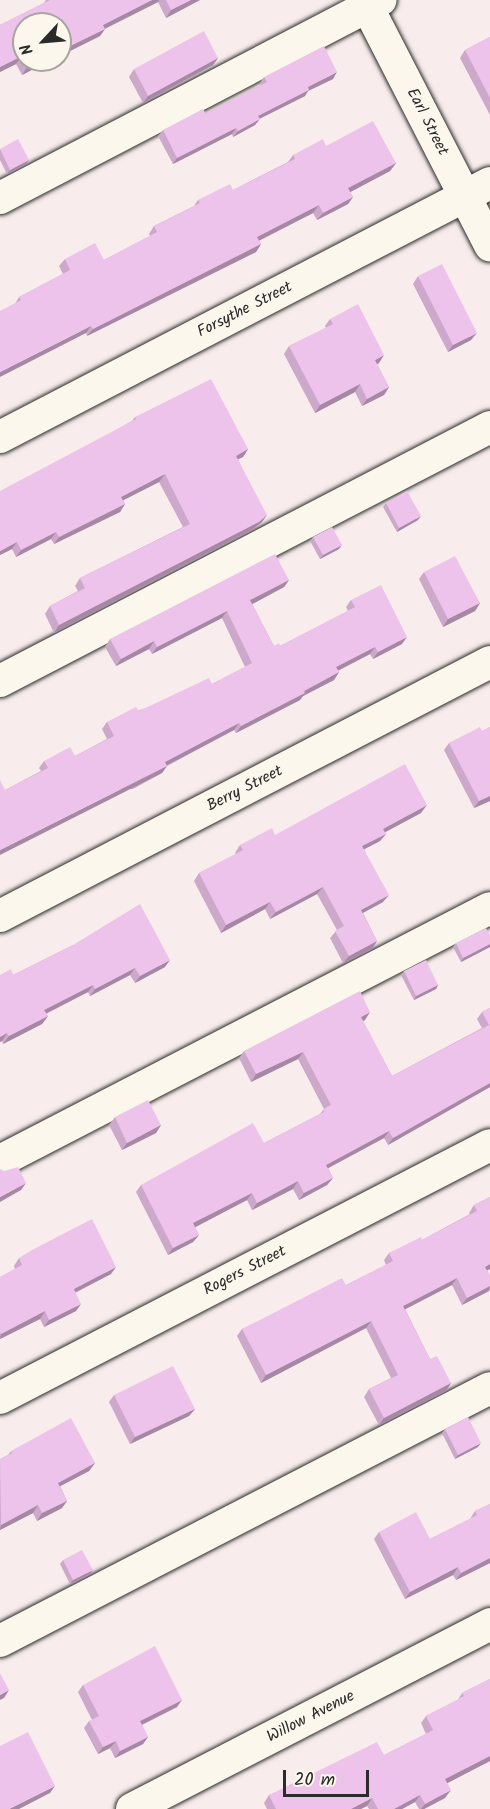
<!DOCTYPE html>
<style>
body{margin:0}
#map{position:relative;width:490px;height:1809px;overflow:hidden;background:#f8edec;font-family:Kalam,sans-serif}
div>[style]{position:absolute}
.roads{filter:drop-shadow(0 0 2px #2b2b2b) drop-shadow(0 0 2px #2b2b2b)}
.minor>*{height:32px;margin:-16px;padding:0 16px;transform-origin:16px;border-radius:16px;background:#fbf7ec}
.wall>*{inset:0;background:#cca8ca}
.shaded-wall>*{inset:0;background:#a688a4}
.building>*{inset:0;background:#edc3eb}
span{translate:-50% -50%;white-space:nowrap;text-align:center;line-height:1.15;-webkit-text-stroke:6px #fbf7ec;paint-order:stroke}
.street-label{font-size:16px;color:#2b2b2b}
.north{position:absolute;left:12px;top:12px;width:60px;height:60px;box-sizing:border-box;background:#fbf7ec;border:2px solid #a8a59f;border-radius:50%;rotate:244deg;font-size:16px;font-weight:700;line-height:24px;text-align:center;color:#2b2b2b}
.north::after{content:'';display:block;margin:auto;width:21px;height:27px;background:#2b2b2b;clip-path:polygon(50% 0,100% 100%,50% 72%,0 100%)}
.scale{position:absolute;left:283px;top:1770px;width:86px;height:27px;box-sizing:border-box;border:3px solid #2b2b2b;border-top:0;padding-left:8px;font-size:18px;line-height:21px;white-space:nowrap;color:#2b2b2b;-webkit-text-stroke:4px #fbf7ec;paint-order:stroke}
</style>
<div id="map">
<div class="roads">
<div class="minor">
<i style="left:364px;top:0;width:276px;rotate:62.8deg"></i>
<i style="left:0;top:198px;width:429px;rotate:-27.5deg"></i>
<i style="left:0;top:437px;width:552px;rotate:-27.4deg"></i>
<i style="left:0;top:681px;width:552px;rotate:-27.4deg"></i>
<i style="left:0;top:916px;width:552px;rotate:-27.4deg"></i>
<i style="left:0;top:1161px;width:551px;rotate:-27.31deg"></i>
<i style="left:0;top:1398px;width:551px;rotate:-27.31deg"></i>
<i style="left:0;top:1641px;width:551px;rotate:-27.31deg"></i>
<i style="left:132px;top:1809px;width:403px;rotate:-27.3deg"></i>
</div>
</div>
<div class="wall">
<i style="clip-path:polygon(46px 0,200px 0,166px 18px,158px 2px,105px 29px,100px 36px,60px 56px,60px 24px,51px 60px,22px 75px,16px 64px,0 72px,0 25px,44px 3px)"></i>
<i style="clip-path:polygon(490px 37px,490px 115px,460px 58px,465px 50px)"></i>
<i style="clip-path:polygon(218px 58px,213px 65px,143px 103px,129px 77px,134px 69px)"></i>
<i style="clip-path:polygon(264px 77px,333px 79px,308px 91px,305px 96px,259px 119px,255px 125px,233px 137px,232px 134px,173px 164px,158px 136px,163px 130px,206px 114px,261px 85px,260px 83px)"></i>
<i style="clip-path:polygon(326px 146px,396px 163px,390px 171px,350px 192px,353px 197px,348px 204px,317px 220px,313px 213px,259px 241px,261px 244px,256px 252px,87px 336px,86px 333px,15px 304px,19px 297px,63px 274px,59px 266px,65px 259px,104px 260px,150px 236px,149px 234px,154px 226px,194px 206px,198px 200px,233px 190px,288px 162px,293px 155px)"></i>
<i style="clip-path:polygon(0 149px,29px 160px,26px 164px,7px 174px,0 160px)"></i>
<i style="clip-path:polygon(418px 276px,471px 340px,448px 352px,413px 284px)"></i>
<i style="clip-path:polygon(330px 319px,379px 363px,377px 364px,389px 387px,384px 395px,362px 406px,355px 392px,315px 413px,284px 354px,289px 346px,326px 328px,325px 326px)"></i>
<i style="clip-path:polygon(135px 417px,248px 449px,243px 457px,238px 459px,262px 522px,253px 529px,54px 633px,45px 614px,50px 606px,78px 591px,75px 586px,80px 578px,183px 527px,159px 482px,123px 500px,125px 504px,120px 512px,54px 544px,51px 539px,16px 557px,12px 549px,0 555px,100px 439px,132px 421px)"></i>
<i style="clip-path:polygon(386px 503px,418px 520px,397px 532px,383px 507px)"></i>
<i style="clip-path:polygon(313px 537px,339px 549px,320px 559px,310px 541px)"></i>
<i style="clip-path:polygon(424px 572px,480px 603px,475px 611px,443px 627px,419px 579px)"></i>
<i style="clip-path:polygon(289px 580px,284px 587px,252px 604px,274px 646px,280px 646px,348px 611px,346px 607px,351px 600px,402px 644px,373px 659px,370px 654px,338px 671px,339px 672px,334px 680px,303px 696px,300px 700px,236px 733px,234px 730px,167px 766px,162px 773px,133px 789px,5px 790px,41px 771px,39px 768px,44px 761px,75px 756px,107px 739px,102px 729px,107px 722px,212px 684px,245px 667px,222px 618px,152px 654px,149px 649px,116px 666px,105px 647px,110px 639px)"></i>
<i style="clip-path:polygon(490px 727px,490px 801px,474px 808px,444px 750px,449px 743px,482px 731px)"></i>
<i style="clip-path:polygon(421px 813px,385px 832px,386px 834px,380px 841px,364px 849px,383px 902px,363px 913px,377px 941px,372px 949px,343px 963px,330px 938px,337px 930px,317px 894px,270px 919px,265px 909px,221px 933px,194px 881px,199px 873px,236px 854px,235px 853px,240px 845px,275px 835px)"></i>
<i style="clip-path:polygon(490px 935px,490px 947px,461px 962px,453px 947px,456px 943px)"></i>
<i style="clip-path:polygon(73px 945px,165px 967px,135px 983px,130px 975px,90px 996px,88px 992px,46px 1014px,48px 1016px,42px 1024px,3px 1044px,2px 1041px,0 1042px,0 975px,13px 975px)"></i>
<i style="clip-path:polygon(404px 971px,438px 985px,436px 989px,414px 1000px,401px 975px)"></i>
<i style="clip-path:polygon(490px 1008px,490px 1087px,388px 1145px,384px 1138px,328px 1168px,333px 1178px,327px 1185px,299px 1200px,293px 1189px,252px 1210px,247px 1200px,195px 1227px,199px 1235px,193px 1242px,168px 1255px,136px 1192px,141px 1185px,264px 1143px,320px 1114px,324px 1109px,298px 1059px,251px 1082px,239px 1058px,244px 1051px,365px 1020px,363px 1021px,392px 1076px,482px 1028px,477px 1019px,482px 1012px)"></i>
<i style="clip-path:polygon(115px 1117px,161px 1125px,156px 1133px,122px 1150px,109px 1125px)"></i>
<i style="clip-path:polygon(490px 1197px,490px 1269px,487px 1270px,490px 1276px,490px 1289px,489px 1291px,462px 1305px,452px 1285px,405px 1309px,430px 1359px,451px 1383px,446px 1391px,379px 1425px,364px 1397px,369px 1389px,391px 1378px,366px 1328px,261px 1383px,237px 1336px,242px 1329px,346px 1285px,386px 1265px,384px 1260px,389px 1253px,422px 1240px,470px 1214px,469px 1213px,474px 1205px)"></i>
<i style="clip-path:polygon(19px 1258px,111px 1274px,75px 1293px,76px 1311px,44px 1327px,40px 1319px,0 1339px,0 1277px,15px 1269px,14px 1266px)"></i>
<i style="clip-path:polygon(114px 1395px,195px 1409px,189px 1416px,130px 1444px,109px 1402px)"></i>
<i style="clip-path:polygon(445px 1429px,478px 1447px,455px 1459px,442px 1433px)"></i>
<i style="clip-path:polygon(11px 1451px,95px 1463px,89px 1471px,60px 1486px,67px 1501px,62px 1508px,37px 1521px,33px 1513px,0 1530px,0 1459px,8px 1455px)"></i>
<i style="clip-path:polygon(490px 1504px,490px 1563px,456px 1580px,453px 1575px,405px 1599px,374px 1539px,379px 1532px,430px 1539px,470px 1519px,475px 1511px)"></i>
<i style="clip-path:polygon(63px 1560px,90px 1574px,70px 1584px,60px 1564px)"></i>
<i style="clip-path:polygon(490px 1679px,490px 1761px,447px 1783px,445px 1798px,424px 1809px,419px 1809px,415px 1802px,402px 1809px,369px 1809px,367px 1806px,361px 1809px,267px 1809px,264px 1803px,269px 1795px,384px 1755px,426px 1734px,421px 1723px,426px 1716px,458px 1700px,462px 1693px)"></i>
<i style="clip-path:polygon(83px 1685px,177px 1707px,142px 1725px,148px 1737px,143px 1744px,115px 1758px,110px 1748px,98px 1754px,84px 1728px,89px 1721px,92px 1720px,78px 1692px)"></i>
</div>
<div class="shaded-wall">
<i style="clip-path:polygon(152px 0,159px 0,158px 2px,98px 32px,103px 25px)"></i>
<i style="clip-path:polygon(191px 0,200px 0,166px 18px,171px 10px)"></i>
<i style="clip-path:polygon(105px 29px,100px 36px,60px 56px,60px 51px)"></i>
<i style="clip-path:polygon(22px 56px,16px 64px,0 72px,0 67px)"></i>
<i style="clip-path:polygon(218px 58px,213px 65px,143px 103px,148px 96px)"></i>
<i style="clip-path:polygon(42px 60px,51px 60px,22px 75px,27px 67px)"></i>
<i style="clip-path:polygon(337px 72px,333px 79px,308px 91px,305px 96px,253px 122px,258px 116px,308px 87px)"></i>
<i style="clip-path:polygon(260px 119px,255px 125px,233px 137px,238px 131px)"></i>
<i style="clip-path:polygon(236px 128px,232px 134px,173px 164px,177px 158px)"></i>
<i style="clip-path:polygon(29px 160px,26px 164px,7px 174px,10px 170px)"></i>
<i style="clip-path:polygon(396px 163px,390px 171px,343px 196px,348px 188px)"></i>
<i style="clip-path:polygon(353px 197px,348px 204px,317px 220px,323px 213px)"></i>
<i style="clip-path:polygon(319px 205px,313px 213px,252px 244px,257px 237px)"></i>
<i style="clip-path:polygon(261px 244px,256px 252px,87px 336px,93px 329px)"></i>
<i style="clip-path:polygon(91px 326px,86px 333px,0 377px,0 372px)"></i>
<i style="clip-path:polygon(477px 333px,471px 340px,448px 352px,453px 345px)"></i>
<i style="clip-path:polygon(384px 355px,379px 363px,370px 368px,375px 360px)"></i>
<i style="clip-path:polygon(360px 384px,355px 392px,315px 413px,320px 405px)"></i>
<i style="clip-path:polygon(389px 387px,384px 395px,362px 406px,367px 399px)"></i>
<i style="clip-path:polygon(248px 449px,243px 457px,230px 463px,236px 456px)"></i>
<i style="clip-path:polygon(165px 474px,159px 482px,116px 504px,121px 497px)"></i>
<i style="clip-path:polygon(125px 504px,120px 512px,54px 544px,59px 537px)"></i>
<i style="clip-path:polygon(267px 515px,262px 522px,253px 529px,54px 633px,59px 625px)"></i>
<i style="clip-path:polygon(421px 516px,418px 520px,397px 532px,399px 528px)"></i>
<i style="clip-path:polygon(56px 532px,51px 539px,16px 557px,21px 550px)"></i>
<i style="clip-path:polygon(17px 542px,12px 549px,0 555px,0 551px)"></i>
<i style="clip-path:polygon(342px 545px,339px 549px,320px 559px,323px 555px)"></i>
<i style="clip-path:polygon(289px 580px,284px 587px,245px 608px,250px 600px)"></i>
<i style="clip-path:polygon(480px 603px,475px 611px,443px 627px,448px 619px)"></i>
<i style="clip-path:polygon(227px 611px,222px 618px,152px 654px,157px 647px)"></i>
<i style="clip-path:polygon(407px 637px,402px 644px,373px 659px,378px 652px)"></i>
<i style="clip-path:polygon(154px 641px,149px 649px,116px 666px,121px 659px)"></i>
<i style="clip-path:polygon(375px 647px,370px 654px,331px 674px,336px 667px)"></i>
<i style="clip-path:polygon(339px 672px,334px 680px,303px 696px,300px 700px,236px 733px,241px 726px)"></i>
<i style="clip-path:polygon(239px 723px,234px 730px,160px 769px,165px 762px)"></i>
<i style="clip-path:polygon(167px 766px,162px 773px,0 855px,0 850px)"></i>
<i style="clip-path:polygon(490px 796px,490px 801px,474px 808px,479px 801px)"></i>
<i style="clip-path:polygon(427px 805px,421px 813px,378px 836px,383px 829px)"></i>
<i style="clip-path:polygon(386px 834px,380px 841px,357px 853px,362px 846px)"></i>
<i style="clip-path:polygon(323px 887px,317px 894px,270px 919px,276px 912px)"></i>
<i style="clip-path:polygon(389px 895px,383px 902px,355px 917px,361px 910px)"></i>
<i style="clip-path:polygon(270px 902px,265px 909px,221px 933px,226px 925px)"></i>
<i style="clip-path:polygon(377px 941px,372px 949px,343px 963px,349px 956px)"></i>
<i style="clip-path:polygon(490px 944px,490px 947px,461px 962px,463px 958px)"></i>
<i style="clip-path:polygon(170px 960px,165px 967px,135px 983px,140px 976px)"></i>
<i style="clip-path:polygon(135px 968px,130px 975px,90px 996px,95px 989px)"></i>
<i style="clip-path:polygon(93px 985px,88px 992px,39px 1017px,44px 1010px)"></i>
<i style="clip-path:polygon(438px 985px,436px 989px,414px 1000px,416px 996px)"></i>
<i style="clip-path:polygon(370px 1012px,365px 1020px,356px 1025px,361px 1017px)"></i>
<i style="clip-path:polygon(48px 1016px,42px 1024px,3px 1044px,9px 1036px)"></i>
<i style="clip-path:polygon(7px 1033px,2px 1041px,0 1042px,0 1037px)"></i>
<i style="clip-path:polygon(303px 1052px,298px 1059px,251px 1082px,256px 1074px)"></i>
<i style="clip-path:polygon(490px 1083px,490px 1087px,388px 1145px,393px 1138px)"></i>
<i style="clip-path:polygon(161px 1125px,156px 1133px,122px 1150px,127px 1143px)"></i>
<i style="clip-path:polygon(389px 1131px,384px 1138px,321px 1172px,326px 1165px)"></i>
<i style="clip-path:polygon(333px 1178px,327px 1185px,299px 1200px,304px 1193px)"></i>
<i style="clip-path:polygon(298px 1181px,293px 1189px,252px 1210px,257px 1203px)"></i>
<i style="clip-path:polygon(26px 1183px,21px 1190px,0 1202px,0 1197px)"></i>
<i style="clip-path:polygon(252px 1193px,247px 1200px,188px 1231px,193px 1223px)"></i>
<i style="clip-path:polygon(199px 1235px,193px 1242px,168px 1255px,173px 1248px)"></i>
<i style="clip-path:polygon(490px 1264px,490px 1269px,480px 1274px,485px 1267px)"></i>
<i style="clip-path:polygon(116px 1267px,111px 1274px,68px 1296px,74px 1289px)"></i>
<i style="clip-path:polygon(457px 1278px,452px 1285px,398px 1313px,403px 1306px)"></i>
<i style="clip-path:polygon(490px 1286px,489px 1291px,462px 1305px,467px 1298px)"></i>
<i style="clip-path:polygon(81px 1304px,76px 1311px,44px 1327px,49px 1320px)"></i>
<i style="clip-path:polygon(45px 1311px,40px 1319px,0 1339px,1px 1334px)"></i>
<i style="clip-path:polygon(371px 1321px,366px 1328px,261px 1383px,266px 1375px)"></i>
<i style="clip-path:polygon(451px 1383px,446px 1391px,379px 1425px,384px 1418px)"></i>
<i style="clip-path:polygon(195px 1409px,189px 1416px,130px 1444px,135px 1437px)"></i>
<i style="clip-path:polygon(481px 1443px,478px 1447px,455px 1459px,458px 1455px)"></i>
<i style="clip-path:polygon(95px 1463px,89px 1471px,53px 1490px,58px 1483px)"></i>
<i style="clip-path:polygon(67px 1501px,62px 1508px,37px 1521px,42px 1513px)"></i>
<i style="clip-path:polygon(38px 1505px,33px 1513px,0 1530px,1px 1525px)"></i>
<i style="clip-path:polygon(490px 1558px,490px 1563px,456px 1580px,461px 1573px)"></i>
<i style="clip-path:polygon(458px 1567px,453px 1575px,405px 1599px,410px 1592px)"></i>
<i style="clip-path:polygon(93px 1570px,90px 1574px,70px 1584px,73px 1580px)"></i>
<i style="clip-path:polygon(9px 1690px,4px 1698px,0 1700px,0 1695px)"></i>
<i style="clip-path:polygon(182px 1700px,177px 1707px,135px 1728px,140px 1721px)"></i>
<i style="clip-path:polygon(148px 1737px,143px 1744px,115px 1758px,120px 1751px)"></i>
<i style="clip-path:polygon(116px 1741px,110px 1748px,98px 1754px,103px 1747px)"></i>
<i style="clip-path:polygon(490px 1756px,490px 1761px,440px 1787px,445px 1779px)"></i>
<i style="clip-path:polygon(55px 1786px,50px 1793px,19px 1809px,9px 1809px)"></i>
<i style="clip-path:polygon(451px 1790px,445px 1798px,424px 1809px,421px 1809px,425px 1804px)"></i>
<i style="clip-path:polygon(420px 1795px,415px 1802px,402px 1809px,394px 1809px)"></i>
<i style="clip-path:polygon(372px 1798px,367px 1806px,361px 1809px,351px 1809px)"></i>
</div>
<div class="building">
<i style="clip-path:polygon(50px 0,152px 0,103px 25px,105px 29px,60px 51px,60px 24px,24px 24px,24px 60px,42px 60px,27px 67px,22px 56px,0 67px,0 25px)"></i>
<i style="clip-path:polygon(166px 0,191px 0,171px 10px)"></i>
<i style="clip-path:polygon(204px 31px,218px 58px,148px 96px,134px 69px)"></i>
<i style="clip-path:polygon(490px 37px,490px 98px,465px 50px)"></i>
<i style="clip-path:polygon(324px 46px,337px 72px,308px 87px,309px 90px,258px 116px,260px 119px,238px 131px,236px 128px,177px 158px,163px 130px,203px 109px,206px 114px,267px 82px,264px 77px)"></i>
<i style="clip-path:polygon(373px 121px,396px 163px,348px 188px,353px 197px,323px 213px,319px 205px,257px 237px,261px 244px,93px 329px,91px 326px,0 372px,0 311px,21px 300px,19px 297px,70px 270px,65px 259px,95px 243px,104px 260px,157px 232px,154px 226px,200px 203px,198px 200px,230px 184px,233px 190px,295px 159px,293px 155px,323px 139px,326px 146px)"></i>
<i style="clip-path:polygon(18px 139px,29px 160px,10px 170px,0 149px)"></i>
<i style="clip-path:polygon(442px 264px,477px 333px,453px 345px,418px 276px)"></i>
<i style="clip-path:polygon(358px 304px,384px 355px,375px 360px,389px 387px,367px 399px,360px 384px,320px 405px,289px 346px,333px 324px,330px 319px)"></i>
<i style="clip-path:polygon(211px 379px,248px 449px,236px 456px,267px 515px,259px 522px,59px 625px,50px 606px,85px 588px,80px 578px,190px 524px,165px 474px,121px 497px,125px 504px,59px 537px,56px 532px,21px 550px,17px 542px,0 551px,0 491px,136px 419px,135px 417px)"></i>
<i style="clip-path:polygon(407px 491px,421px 516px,399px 528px,386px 503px)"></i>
<i style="clip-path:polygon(332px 527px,342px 545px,323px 555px,313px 537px)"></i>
<i style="clip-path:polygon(275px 554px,289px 580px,250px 600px,274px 646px,279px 643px,280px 646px,355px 607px,351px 600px,381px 585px,407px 637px,378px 652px,375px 647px,336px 667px,339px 672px,304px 691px,305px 693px,241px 726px,239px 723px,165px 762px,167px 766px,0 850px,0 780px,5px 790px,48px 768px,44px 761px,70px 747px,75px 756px,114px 736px,107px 722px,136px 707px,139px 711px,209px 678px,212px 684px,252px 663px,227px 611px,157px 647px,154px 641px,121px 659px,110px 639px)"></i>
<i style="clip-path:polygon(455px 556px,480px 603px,448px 619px,424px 572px)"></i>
<i style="clip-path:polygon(480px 727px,482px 731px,490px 727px,490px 796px,479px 801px,449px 743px)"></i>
<i style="clip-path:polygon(405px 764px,427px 805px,383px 829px,386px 834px,362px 846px,389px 895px,361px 910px,377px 941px,349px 956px,335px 931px,344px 926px,323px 887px,276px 912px,270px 902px,226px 925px,199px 873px,243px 850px,240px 845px,272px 828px,275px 835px)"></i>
<i style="clip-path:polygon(140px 904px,170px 960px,140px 976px,135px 968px,95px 989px,93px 985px,44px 1010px,48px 1016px,9px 1036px,7px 1033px,0 1037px,0 975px,11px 969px,13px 975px,73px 945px)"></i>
<i style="clip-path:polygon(486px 928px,490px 935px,490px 944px,463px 958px,456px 943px)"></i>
<i style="clip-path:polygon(426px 960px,438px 985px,416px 996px,404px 971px)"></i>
<i style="clip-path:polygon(360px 991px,370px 1012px,361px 1017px,392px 1076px,489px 1025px,482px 1012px,490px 1008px,490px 1083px,393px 1138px,389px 1131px,326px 1165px,333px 1178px,304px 1193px,298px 1181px,257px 1203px,252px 1193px,193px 1223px,199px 1235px,173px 1248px,141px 1185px,253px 1123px,264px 1143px,324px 1112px,323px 1109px,331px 1105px,303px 1052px,256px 1074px,244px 1051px)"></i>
<i style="clip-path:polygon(148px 1100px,161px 1125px,127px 1143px,115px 1117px)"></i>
<i style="clip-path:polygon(18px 1167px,26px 1183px,0 1197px,0 1169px,4px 1171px)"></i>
<i style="clip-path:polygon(490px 1197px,490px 1264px,485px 1267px,490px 1276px,490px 1286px,467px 1298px,457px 1278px,403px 1306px,430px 1359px,437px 1356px,451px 1383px,384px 1418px,369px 1389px,398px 1375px,371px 1321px,266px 1375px,242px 1329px,342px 1278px,346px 1285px,393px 1261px,389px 1253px,421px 1237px,422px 1240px,477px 1211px,474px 1205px)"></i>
<i style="clip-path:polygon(92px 1219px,116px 1267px,74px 1289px,81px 1304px,49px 1320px,45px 1311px,1px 1334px,0 1332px,0 1277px,22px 1265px,19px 1258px,32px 1250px)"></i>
<i style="clip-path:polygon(173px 1366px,195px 1409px,135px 1437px,114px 1395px)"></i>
<i style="clip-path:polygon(468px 1417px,481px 1443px,458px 1455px,445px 1429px)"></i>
<i style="clip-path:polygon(71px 1418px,95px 1463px,58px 1483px,67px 1501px,42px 1513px,38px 1505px,1px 1525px,0 1459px,12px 1453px,11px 1451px)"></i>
<i style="clip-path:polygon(490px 1504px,490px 1558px,461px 1573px,458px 1567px,410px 1592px,379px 1532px,416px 1512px,430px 1539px,477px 1515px,475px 1511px)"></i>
<i style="clip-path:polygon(82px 1550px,93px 1570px,73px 1580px,63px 1560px)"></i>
<i style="clip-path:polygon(155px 1646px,182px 1700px,140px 1721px,148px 1737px,120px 1751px,116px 1741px,103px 1747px,89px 1721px,99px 1716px,83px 1685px)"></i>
<i style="clip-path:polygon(0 1673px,9px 1690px,0 1695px)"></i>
<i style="clip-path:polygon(490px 1679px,490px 1756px,445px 1779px,451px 1790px,425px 1804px,420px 1795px,394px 1809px,378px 1809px,372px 1798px,351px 1809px,276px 1809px,269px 1795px,377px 1742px,384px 1755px,433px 1730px,426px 1716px,464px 1696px,462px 1693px)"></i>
<i style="clip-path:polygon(28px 1732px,55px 1786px,9px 1809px,0 1809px,0 1746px)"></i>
</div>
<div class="street-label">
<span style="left:427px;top:122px;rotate:63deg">Earl Street</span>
<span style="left:245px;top:310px;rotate:-27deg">Forsythe Street</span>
<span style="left:245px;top:789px;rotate:-27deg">Berry Street</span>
<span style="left:245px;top:1271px;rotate:-27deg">Rogers Street</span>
<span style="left:311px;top:1717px;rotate:-27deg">Willow Avenue</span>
</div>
<div class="north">N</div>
<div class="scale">20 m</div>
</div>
